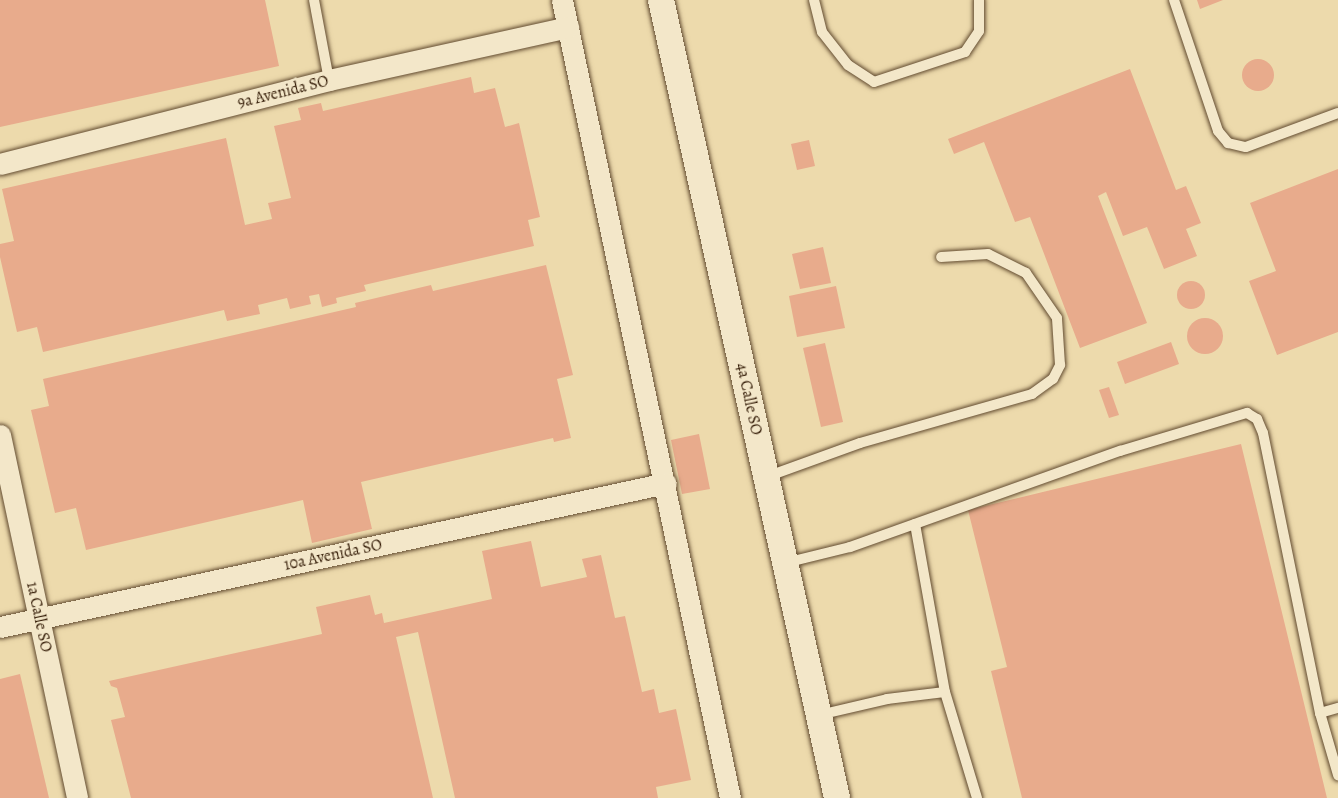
<!DOCTYPE html>
<style>
body{margin:0}
#map{position:relative;width:1338px;height:798px;overflow:hidden;background:#eddaac;font-family:Alegreya,serif}
div>[style]{position:absolute}
.building>*{inset:0;background:#e8ab8c}
.round{border-radius:50%}
.roads{filter:drop-shadow(0 0 2px #624b30) drop-shadow(0 0 2px #624b30)}
.service>*{height:10px;margin:-5px;padding:0 5px;transform-origin:5px;border-radius:5px;background:#f3e7c9}
.minor>*{height:21px;margin:-10.5px;padding:0 10.5px;transform-origin:10.5px;border-radius:10.5px;background:#f3e7c9}
.tertiary>*{height:26px;margin:-13px;padding:0 13px;transform-origin:13px;border-radius:13px;background:#f3e7c9}
span{translate:-50% -50%;white-space:nowrap;text-align:center;line-height:1.15;-webkit-text-stroke:5px #f3e7c9;paint-order:stroke}
.street-label{font-size:16px;color:#331b06}
</style>
<div id="map">
<div class="building">
<i style="clip-path:polygon(0 0,265px 0,279px 66px,0 127px)"></i>
<i style="clip-path:polygon(1197px 0,1223px 0,1200px 9px)"></i>
<i class="round" style="left:1242px;top:59px;width:32px;height:32px"></i>
<i style="clip-path:polygon(1130px 69px,1176px 190px,1186px 186px,1201px 223px,1186px 229px,1197px 256px,1164px 269px,1147px 227px,1123px 236px,1106px 192px,1098px 196px,1147px 323px,1080px 348px,1030px 217px,1015px 222px,984px 142px,954px 154px,948px 139px)"></i>
<i style="clip-path:polygon(471px 77px,474px 93px,495px 88px,505px 127px,519px 123px,540px 217px,528px 220px,534px 246px,364px 285px,366px 291px,336px 298px,337px 303px,322px 307px,319px 294px,309px 296px,311px 304px,290px 309px,287px 298px,258px 305px,260px 314px,227px 321px,224px 310px,43px 352px,37px 327px,17px 332px,0 257px,0 244px,14px 241px,2px 189px,226px 138px,245px 225px,272px 219px,268px 203px,291px 198px,274px 126px,301px 120px,298px 108px,321px 103px,323px 111px)"></i>
<i style="clip-path:polygon(809px 140px,815px 166px,797px 170px,791px 144px)"></i>
<i style="clip-path:polygon(1338px 169px,1338px 332px,1277px 355px,1249px 281px,1276px 271px,1250px 203px)"></i>
<i style="clip-path:polygon(823px 247px,831px 283px,800px 289px,792px 254px)"></i>
<i style="clip-path:polygon(546px 265px,573px 375px,557px 379px,571px 438px,554px 442px,553px 438px,361px 482px,372px 529px,312px 543px,303px 500px,86px 550px,76px 508px,55px 513px,31px 410px,49px 406px,43px 379px,356px 307px,355px 303px,431px 285px,433px 291px)"></i>
<i class="round" style="left:1177px;top:281px;width:28px;height:28px"></i>
<i style="clip-path:polygon(836px 286px,845px 328px,797px 337px,789px 296px)"></i>
<i class="round" style="left:1187px;top:318px;width:36px;height:36px"></i>
<i style="clip-path:polygon(1171px 342px,1179px 364px,1125px 384px,1117px 362px)"></i>
<i style="clip-path:polygon(825px 343px,843px 422px,821px 427px,803px 348px)"></i>
<i style="clip-path:polygon(1109px 387px,1119px 415px,1109px 418px,1099px 390px)"></i>
<i style="clip-path:polygon(699px 434px,710px 489px,682px 494px,671px 440px)"></i>
<i style="clip-path:polygon(1241px 444px,1327px 798px,1022px 798px,991px 671px,1007px 667px,968px 510px)"></i>
<i style="clip-path:polygon(531px 541px,541px 587px,587px 577px,582px 559px,601px 555px,615px 618px,625px 616px,642px 692px,654px 689px,659px 713px,676px 709px,691px 780px,656px 787px,658px 798px,455px 798px,418px 632px,396px 637px,433px 798px,131px 798px,111px 720px,125px 717px,117px 688px,111px 686px,109px 681px,322px 634px,316px 607px,370px 595px,375px 615px,382px 613px,384px 623px,492px 599px,482px 551px)"></i>
<i style="clip-path:polygon(20px 674px,49px 798px,0 798px,0 679px)"></i>
</div>
<div class="roads">
<div class="service">
<i style="left:314px;top:0;width:81px;rotate:79.4deg"></i>
<i style="left:814px;top:0;width:33px;rotate:76deg"></i>
<i style="left:822px;top:32px;width:42px;rotate:51.8deg"></i>
<i style="left:848px;top:65px;width:31px;rotate:33deg"></i>
<i style="left:874px;top:82px;width:96px;rotate:-18.2deg"></i>
<i style="left:965px;top:52px;width:25px;rotate:-56deg"></i>
<i style="left:979px;top:31px;width:31px;rotate:-90deg"></i>
<i style="left:1174px;top:0;width:138px;rotate:71.4deg"></i>
<i style="left:1218px;top:131px;width:16px;rotate:50deg"></i>
<i style="left:1228px;top:143px;width:18px;rotate:13deg"></i>
<i style="left:1246px;top:147px;width:98px;rotate:-20.3deg"></i>
<i style="left:766px;top:477px;width:100px;rotate:-19.9deg"></i>
<i style="left:860px;top:443px;width:179px;rotate:-15.9deg"></i>
<i style="left:1032px;top:394px;width:26px;rotate:-36deg"></i>
<i style="left:1053px;top:379px;width:16px;rotate:-63deg"></i>
<i style="left:1060px;top:365px;width:47px;rotate:-93.7deg"></i>
<i style="left:1057px;top:318px;width:55px;rotate:-124.6deg"></i>
<i style="left:1026px;top:273px;width:42px;rotate:-153.4deg"></i>
<i style="left:988px;top:254px;width:47px;rotate:176.3deg"></i>
<i style="left:915px;top:524px;width:171px;rotate:79.9deg"></i>
<i style="left:945px;top:692px;width:111px;rotate:73.2deg"></i>
<i style="left:785px;top:563px;width:67px;rotate:-13.8deg"></i>
<i style="left:850px;top:547px;width:287px;rotate:-19.6deg"></i>
<i style="left:1120px;top:451px;width:133px;rotate:-16.7deg"></i>
<i style="left:1247px;top:413px;width:12px;rotate:31deg"></i>
<i style="left:1257px;top:419px;width:15px;rotate:67deg"></i>
<i style="left:1263px;top:433px;width:286px;rotate:78.5deg"></i>
<i style="left:1320px;top:713px;width:65px;rotate:73.8deg"></i>
<i style="left:1320px;top:713px;width:19px;rotate:-16deg"></i>
<i style="left:819px;top:715px;width:70px;rotate:-13.2deg"></i>
<i style="left:887px;top:699px;width:58px;rotate:-6.9deg"></i>
</div>
<div class="minor">
<i style="left:562px;top:0;width:815px;rotate:78.11deg"></i>
<i style="left:0;top:164px;width:340px;rotate:-14.3deg"></i>
<i style="left:329px;top:80px;width:245px;rotate:-12.5deg"></i>
<i style="left:0;top:435px;width:371px;rotate:78deg"></i>
<i style="left:0;top:627px;width:681px;rotate:-12.2deg"></i>
</div>
<div class="tertiary">
<i style="left:661px;top:0;width:817px;rotate:77.56deg"></i>
</div>
</div>
<div class="street-label">
<span style="left:283px;top:92px;rotate:-14deg">9a Avenida SO</span>
<span style="left:749px;top:399px;rotate:78deg">4a Calle SO</span>
<span style="left:333px;top:555px;rotate:-12deg">10a Avenida SO</span>
<span style="left:39px;top:617px;rotate:78deg">1a Calle SO</span>
</div>
</div>
